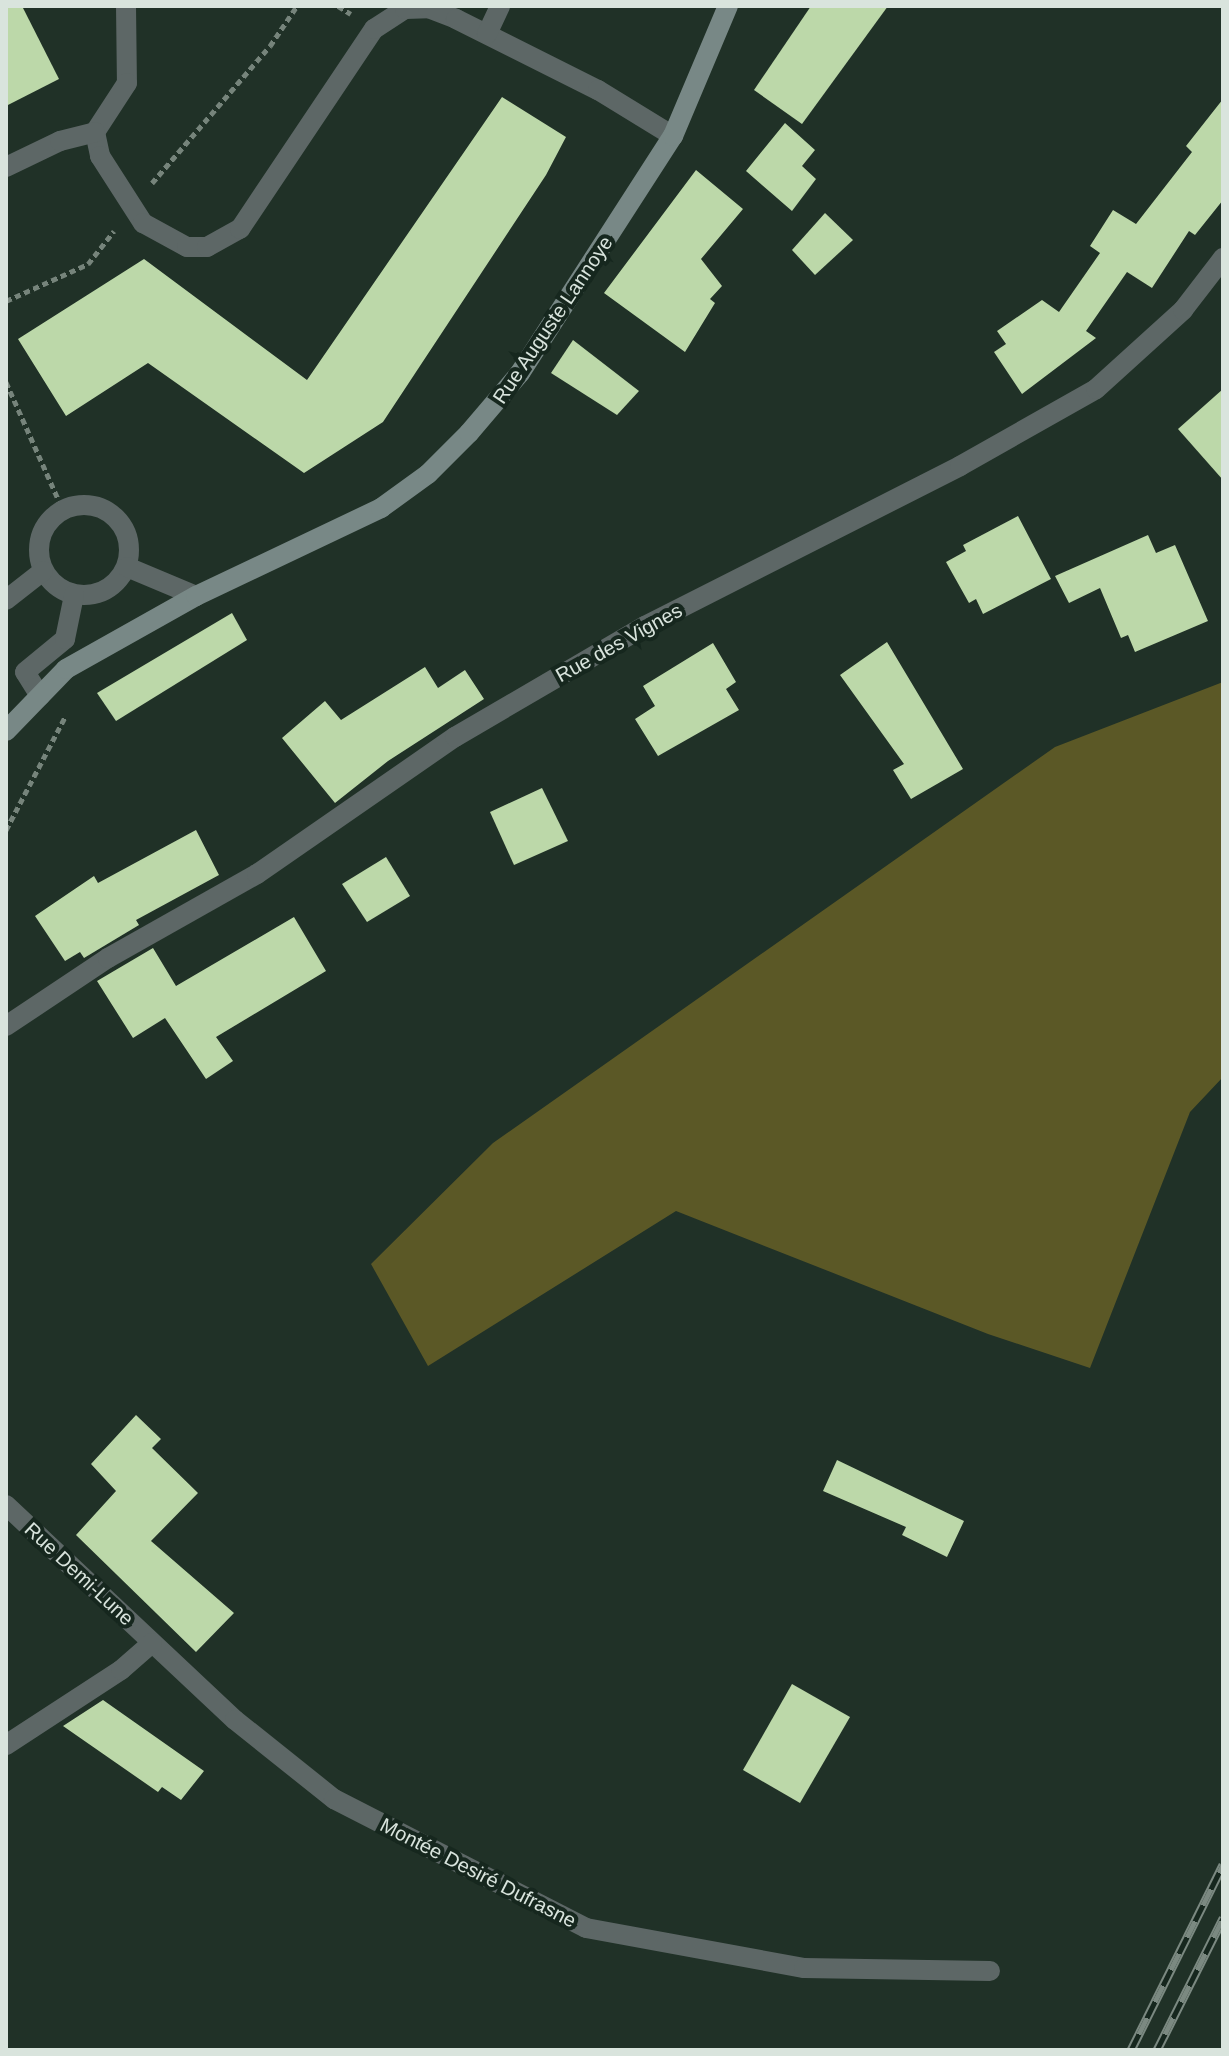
<!DOCTYPE html>
<meta charset="utf-8">
<style>
body{margin:0}
#map{position:relative;width:1229px;height:2056px;overflow:hidden;background:#203127;font-family:Arial,sans-serif}
div>[style]{position:absolute}
.forest>*{inset:0;background:#5b5826}
.building>*{inset:0;background:#bcd8a9}
.path>*{height:5px;margin-top:-2.5px;transform-origin:0;background:repeating-linear-gradient(90deg,#76847b 0 6px,transparent 0 10px)}
.lane>*{height:20px;margin:-10px;padding:0 10px;transform-origin:10px;border-radius:10px;background:#5d6766}
.lane>.ring{margin:-10px;padding:0;box-sizing:content-box;background:none;border:20px solid #5d6766;border-radius:50%}
.street>*{height:20px;margin:-10px;padding:0 10px;transform-origin:10px;border-radius:10px;background:#5d6766}
.secondary>*{height:20px;margin:-10px;padding:0 10px;transform-origin:10px;border-radius:10px;background:#788886}
.rail>*{height:9px;margin-top:-4.5px;transform-origin:0;background:repeating-linear-gradient(90deg,#16271e 0 18px,#7b8981 0 36px);box-sizing:border-box;border-block:2px solid #7b8981}
span{translate:-50% -50%;white-space:nowrap;text-align:center;line-height:1.15;-webkit-text-stroke:8px #16271e;paint-order:stroke}
.street-label{font-size:20px;color:#d9e4dd}
.frame{position:absolute;inset:0;border:8px solid #d9e4dd;pointer-events:none}
</style>
<div id="map">
<div class="forest">
<i style="clip-path:polygon(1223px 682px,1223px 1077px,1190px 1112px,1090px 1368px,988px 1334px,676px 1211px,428px 1366px,371px 1264px,493px 1143px,1055px 747px)"></i>
</div>
<div class="building">
<i style="clip-path:polygon(6px 6px,22px 6px,59px 79px,6px 106px)"></i>
<i style="clip-path:polygon(811px 6px,888px 6px,802px 124px,754px 90px)"></i>
<i style="clip-path:polygon(502px 97px,566px 137px,546px 175px,383px 422px,304px 473px,148px 363px,66px 416px,18px 339px,144px 259px,307px 380px)"></i>
<i style="clip-path:polygon(1223px 99px,1223px 200px,1195px 235px,1189px 231px,1152px 288px,1127px 272px,1086px 331px,1096px 338px,1022px 394px,994px 352px,1006px 344px,997px 331px,1042px 300px,1059px 312px,1100px 253px,1090px 246px,1113px 210px,1136px 224px,1192px 152px,1186px 146px)"></i>
<i style="clip-path:polygon(785px 123px,815px 150px,802px 166px,816px 179px,792px 211px,746px 171px)"></i>
<i style="clip-path:polygon(696px 170px,743px 209px,701px 259px,722px 286px,710px 299px,715px 303px,685px 352px,604px 293px)"></i>
<i style="clip-path:polygon(825px 213px,853px 240px,815px 275px,792px 250px)"></i>
<i style="clip-path:polygon(573px 340px,639px 391px,617px 415px,551px 373px)"></i>
<i style="clip-path:polygon(1223px 389px,1223px 480px,1178px 429px)"></i>
<i style="clip-path:polygon(1018px 516px,1051px 579px,983px 614px,976px 599px,969px 603px,946px 562px,966px 551px,963px 545px)"></i>
<i style="clip-path:polygon(1148px 535px,1156px 553px,1175px 545px,1208px 621px,1135px 652px,1128px 635px,1121px 638px,1100px 588px,1069px 603px,1055px 576px)"></i>
<i style="clip-path:polygon(232px 613px,247px 640px,116px 721px,97px 693px)"></i>
<i style="clip-path:polygon(887px 642px,963px 769px,911px 799px,893px 770px,904px 764px,840px 675px)"></i>
<i style="clip-path:polygon(713px 643px,736px 682px,726px 689px,739px 710px,658px 756px,635px 719px,655px 706px,643px 686px)"></i>
<i style="clip-path:polygon(425px 667px,438px 688px,465px 670px,484px 699px,388px 761px,335px 803px,282px 738px,325px 701px,341px 720px)"></i>
<i style="clip-path:polygon(542px 788px,568px 841px,514px 865px,490px 812px)"></i>
<i style="clip-path:polygon(196px 830px,219px 875px,136px 920px,139px 925px,84px 958px,80px 952px,65px 961px,35px 916px,94px 876px,98px 883px)"></i>
<i style="clip-path:polygon(386px 857px,410px 896px,367px 922px,342px 884px)"></i>
<i style="clip-path:polygon(294px 917px,326px 971px,216px 1037px,233px 1061px,206px 1079px,165px 1018px,133px 1038px,97px 981px,153px 948px,176px 986px)"></i>
<i style="clip-path:polygon(136px 1415px,161px 1439px,152px 1448px,198px 1493px,151px 1541px,234px 1613px,196px 1652px,76px 1535px,116px 1491px,91px 1464px)"></i>
<i style="clip-path:polygon(837px 1460px,964px 1521px,947px 1557px,902px 1535px,906px 1527px,823px 1491px)"></i>
<i style="clip-path:polygon(792px 1684px,850px 1717px,800px 1803px,743px 1770px)"></i>
<i style="clip-path:polygon(103px 1700px,204px 1771px,181px 1800px,162px 1787px,158px 1792px,63px 1726px)"></i>
</div>
<div class="path">
<i style="left:338px;top:6px;width:15px;rotate:32deg"></i>
<i style="left:152px;top:183px;width:181px;rotate:-49.3deg"></i>
<i style="left:270px;top:46px;width:48px;rotate:-56deg"></i>
<i style="left:6px;top:301px;width:90px;rotate:-24.3deg"></i>
<i style="left:88px;top:264px;width:42px;rotate:-51.8deg"></i>
<i style="left:6px;top:382px;width:140px;rotate:66deg"></i>
<i style="left:6px;top:830px;width:127px;rotate:-62.4deg"></i>
</div>
<div class="lane">
<i class="ring" style="left:39px;top:505px;width:70px;height:70px"></i>
<i style="left:127px;top:567px;width:75px;rotate:22.8deg"></i>
<i style="left:6px;top:600px;width:47px;rotate:-38.1deg"></i>
<i style="left:40px;top:696px;width:28px;rotate:-122deg"></i>
<i style="left:25px;top:672px;width:52px;rotate:-39.5deg"></i>
<i style="left:65px;top:639px;width:45px;rotate:-78.4deg"></i>
</div>
<div class="street">
<i style="left:126px;top:6px;width:77px;rotate:89.3deg"></i>
<i style="left:127px;top:83px;width:59px;rotate:123.1deg"></i>
<i style="left:95px;top:132px;width:25px;rotate:78deg"></i>
<i style="left:100px;top:156px;width:80px;rotate:57.3deg"></i>
<i style="left:143px;top:223px;width:50px;rotate:28.6deg"></i>
<i style="left:187px;top:247px;width:20px"></i>
<i style="left:207px;top:247px;width:38px;rotate:-29deg"></i>
<i style="left:240px;top:229px;width:241px;rotate:-56.2deg"></i>
<i style="left:374px;top:29px;width:37px;rotate:-33deg"></i>
<i style="left:405px;top:9px;width:23px;rotate:-2deg"></i>
<i style="left:428px;top:8px;width:30px;rotate:21deg"></i>
<i style="left:456px;top:19px;width:159px;rotate:26.6deg"></i>
<i style="left:598px;top:90px;width:88px;rotate:31.5deg"></i>
<i style="left:487px;top:34px;width:31px;rotate:-65deg"></i>
<i style="left:6px;top:167px;width:60px;rotate:-25.7deg"></i>
<i style="left:60px;top:141px;width:36px;rotate:-14deg"></i>
<i style="left:6px;top:1026px;width:123px;rotate:-33.7deg"></i>
<i style="left:108px;top:958px;width:171px;rotate:-29.4deg"></i>
<i style="left:257px;top:874px;width:241px;rotate:-34.7deg"></i>
<i style="left:455px;top:737px;width:220px;rotate:-30.3deg"></i>
<i style="left:645px;top:626px;width:353px;rotate:-26.9deg"></i>
<i style="left:960px;top:466px;width:156px;rotate:-29.5deg"></i>
<i style="left:1096px;top:389px;width:118px;rotate:-42.2deg"></i>
<i style="left:1183px;top:310px;width:66px;rotate:-52.4deg"></i>
<i style="left:6px;top:1505px;width:314px;rotate:43.2deg"></i>
<i style="left:235px;top:1720px;width:127px;rotate:38.6deg"></i>
<i style="left:334px;top:1799px;width:283px;rotate:27.1deg"></i>
<i style="left:586px;top:1928px;width:222px;rotate:10.4deg"></i>
<i style="left:804px;top:1968px;width:186px;rotate:0.9deg"></i>
<i style="left:6px;top:1745px;width:137px;rotate:-33.1deg"></i>
<i style="left:121px;top:1670px;width:41px;rotate:-41.1deg"></i>
</div>
<div class="secondary">
<i style="left:6px;top:731px;width:86px;rotate:-45.9deg"></i>
<i style="left:66px;top:669px;width:149px;rotate:-29.3deg"></i>
<i style="left:196px;top:596px;width:205px;rotate:-25.4deg"></i>
<i style="left:381px;top:508px;width:58px;rotate:-35.9deg"></i>
<i style="left:428px;top:474px;width:58px;rotate:-45deg"></i>
<i style="left:469px;top:433px;width:79px;rotate:-49.6deg"></i>
<i style="left:520px;top:373px;width:282px;rotate:-57.2deg"></i>
<i style="left:673px;top:136px;width:141px;rotate:-67.1deg"></i>
</div>
<div class="rail">
<i style="left:1131px;top:2050px;width:207px;rotate:-63.6deg"></i>
<i style="left:1157px;top:2050px;width:148px;rotate:-63.4deg"></i>
</div>
<div class="street-label">
<span style="left:553px;top:320px;rotate:-56deg">Rue Auguste Lannoye</span>
<span style="left:619px;top:643px;rotate:-29deg">Rue des Vignes</span>
<span style="left:79px;top:1574px;rotate:43deg">Rue Demi-Lune</span>
<span style="left:478px;top:1873px;rotate:27deg">Montée Desiré Dufrasne</span>
</div>
<div class="frame"></div>
</div>
